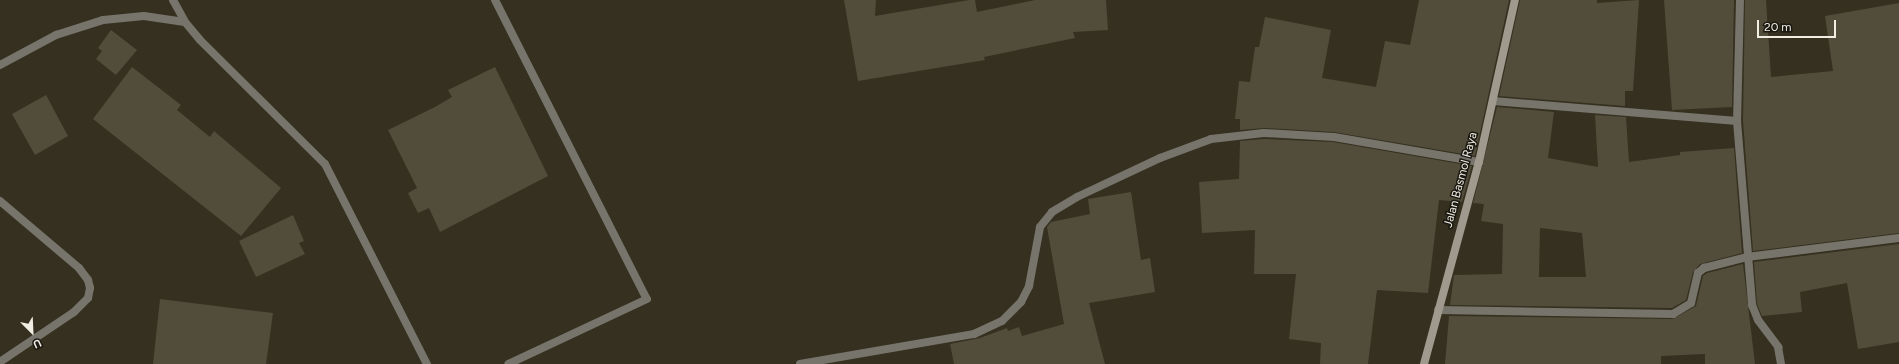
<!DOCTYPE html>
<style>
body{margin:0}
#map{position:relative;width:1899px;height:364px;overflow:hidden;background:#35301f;font-family:Figtree,sans-serif}
div>[style]{position:absolute}
.building>*{inset:0;background:#524d3b}
.street>*{height:8px;margin:-4px;padding:0 4px;transform-origin:4px;border-radius:4px;background:#77746c}
.secondary>*{height:8px;margin:-4px;padding:0 4px;transform-origin:4px;border-radius:4px;background:#9f9a8d}
span{translate:-50% -50%;white-space:nowrap;text-align:center;line-height:1.15;-webkit-text-stroke:3px #1a1811;paint-order:stroke}
.street-label{font-size:12px;color:#f0ede2}
.north{position:absolute;left:12px;top:312px;width:40px;height:40px;-webkit-text-stroke:3px #1a1811;paint-order:stroke;rotate:156deg;font-size:11px;font-weight:700;line-height:16px;text-align:center;color:#f0ede2}
.north::after{content:'';display:block;margin:auto;width:14px;height:18px;background:#f0ede2;clip-path:polygon(50% 0,100% 100%,50% 72%,0 100%)}
.scale{position:absolute;left:1757px;top:20px;width:79px;height:18px;box-sizing:border-box;border:2px solid #f0ede2;border-top:0;padding-left:5px;font-size:12px;line-height:14px;white-space:nowrap;color:#f0ede2;-webkit-text-stroke:3px #1a1811;paint-order:stroke}
</style>
<div id="map">
<div class="building">
<i style="clip-path:polygon(844px 0,876px 0,875px 16px,969px 0,975px 0,977px 12px,1035px 0,1106px 0,1108px 30px,1073px 32px,1075px 38px,984px 57px,985px 60px,858px 81px)"></i>
<i style="clip-path:polygon(1419px 0,1509px 0,1475px 156px,1334px 132px,1264px 128px,1240px 130px,1240px 119px,1235px 119px,1239px 81px,1250px 82px,1255px 47px,1259px 47px,1265px 17px,1331px 30px,1322px 78px,1376px 87px,1385px 41px,1410px 45px)"></i>
<i style="clip-path:polygon(1520px 0,1597px 0,1597px 3px,1639px 0,1633px 91px,1625px 91px,1625px 106px,1499px 96px)"></i>
<i style="clip-path:polygon(1664px 0,1734px 0,1732px 107px,1672px 110px)"></i>
<i style="clip-path:polygon(1745px 0,1766px 0,1771px 77px,1833px 71px,1825px 16px,1899px 3px,1899px 233px,1753px 251px,1743px 121px)"></i>
<i style="clip-path:polygon(111px 30px,137px 50px,116px 75px,96px 59px,102px 51px,98px 48px)"></i>
<i style="clip-path:polygon(132px 67px,181px 105px,177px 110px,210px 137px,214px 131px,281px 188px,241px 236px,93px 119px)"></i>
<i style="clip-path:polygon(495px 67px,548px 176px,440px 232px,429px 208px,418px 213px,408px 193px,417px 188px,388px 130px,435px 107px,452px 97px,448px 90px)"></i>
<i style="clip-path:polygon(46px 95px,68px 136px,35px 155px,12px 114px)"></i>
<i style="clip-path:polygon(evenodd,1497px 107px,1554px 112px,1548px 158px,1598px 167px,1595px 115px,1626px 117px,1629px 162px,1680px 155px,1680px 152px,1734px 148px,1742px 253px,1700px 264px,1693px 272px,1686px 300px,1672px 308px,1450px 305px,1454px 275px,1502px 274px,1503px 224px,1481px 221px,1484px 204px,1473px 203px,1497px 107px,1540px 228px,1582px 233px,1586px 277px,1539px 277px,1540px 228px)"></i>
<i style="clip-path:polygon(1264px 139px,1333px 142px,1472px 166px,1462px 202px,1439px 200px,1428px 293px,1377px 290px,1368px 364px,1320px 364px,1321px 343px,1289px 339px,1296px 274px,1254px 274px,1255px 230px,1202px 233px,1199px 182px,1239px 179px,1240px 141px)"></i>
<i style="clip-path:polygon(1131px 192px,1141px 260px,1150px 258px,1155px 292px,1089px 303px,1105px 364px,954px 364px,950px 344px,980px 338px,1007px 328px,1008px 331px,1019px 327px,1022px 336px,1064px 324px,1047px 227px,1051px 222px,1090px 214px,1088px 199px)"></i>
<i style="clip-path:polygon(293px 215px,304px 241px,299px 243px,305px 254px,256px 277px,239px 241px)"></i>
<i style="clip-path:polygon(1899px 244px,1899px 342px,1858px 349px,1847px 283px,1800px 292px,1802px 312px,1762px 316px,1757px 304px,1754px 262px)"></i>
<i style="clip-path:polygon(1743px 264px,1755px 364px,1705px 364px,1705px 354px,1661px 356px,1661px 364px,1445px 364px,1449px 316px,1673px 319px,1696px 306px,1703px 276px,1707px 273px)"></i>
<i style="clip-path:polygon(160px 299px,273px 313px,266px 364px,153px 364px)"></i>
</div>
<div class="street">
<i style="left:173px;top:0;width:25px;rotate:61deg"></i>
<i style="left:185px;top:22px;width:23px;rotate:50deg"></i>
<i style="left:200px;top:40px;width:176px;rotate:44.8deg"></i>
<i style="left:325px;top:164px;width:225px;rotate:63deg"></i>
<i style="left:495px;top:0;width:335px;rotate:63.1deg"></i>
<i style="left:647px;top:299px;width:153px;rotate:154.9deg"></i>
<i style="left:1740px;top:0;width:121px;rotate:91.4deg"></i>
<i style="left:1737px;top:121px;width:185px;rotate:85.3deg"></i>
<i style="left:1752px;top:305px;width:16px;rotate:68deg"></i>
<i style="left:1758px;top:320px;width:34px;rotate:53deg"></i>
<i style="left:1778px;top:347px;width:17px;rotate:80deg"></i>
<i style="left:0;top:65px;width:64px;rotate:-28.2deg"></i>
<i style="left:56px;top:35px;width:49px;rotate:-17.7deg"></i>
<i style="left:103px;top:20px;width:41px;rotate:-5.6deg"></i>
<i style="left:144px;top:16px;width:41px;rotate:8.3deg"></i>
<i style="left:1493px;top:101px;width:245px;rotate:4.7deg"></i>
<i style="left:0;top:201px;width:104px;rotate:40.3deg"></i>
<i style="left:79px;top:268px;width:15px;rotate:53deg"></i>
<i style="left:88px;top:280px;width:8px;rotate:76deg"></i>
<i style="left:90px;top:288px;width:10px;rotate:101deg"></i>
<i style="left:88px;top:298px;width:20px;rotate:135deg"></i>
<i style="left:74px;top:312px;width:89px;rotate:146deg"></i>
<i style="left:1438px;top:310px;width:235px;rotate:1deg"></i>
<i style="left:1673px;top:314px;width:21px;rotate:-31deg"></i>
<i style="left:1691px;top:303px;width:31px;rotate:-77deg"></i>
<i style="left:1698px;top:273px;width:8px;rotate:-40deg"></i>
<i style="left:1704px;top:268px;width:44px;rotate:-14.3deg"></i>
<i style="left:1747px;top:257px;width:153px;rotate:-7.1deg"></i>
<i style="left:800px;top:364px;width:177px;rotate:-9.8deg"></i>
<i style="left:974px;top:334px;width:31px;rotate:-25deg"></i>
<i style="left:1002px;top:321px;width:27px;rotate:-45deg"></i>
<i style="left:1021px;top:302px;width:18px;rotate:-63deg"></i>
<i style="left:1029px;top:286px;width:60px;rotate:-79.4deg"></i>
<i style="left:1040px;top:227px;width:19px;rotate:-51deg"></i>
<i style="left:1052px;top:212px;width:29px;rotate:-31deg"></i>
<i style="left:1077px;top:197px;width:92px;rotate:-25.2deg"></i>
<i style="left:1160px;top:158px;width:54px;rotate:-20.4deg"></i>
<i style="left:1211px;top:139px;width:53px;rotate:-6.5deg"></i>
<i style="left:1264px;top:133px;width:70px;rotate:3.3deg"></i>
<i style="left:1334px;top:137px;width:147px;rotate:9.8deg"></i>
</div>
<div class="secondary">
<i style="left:1424px;top:364px;width:209px;rotate:-74.8deg"></i>
<i style="left:1479px;top:162px;width:166px;rotate:-77.5deg"></i>
</div>
<div class="street-label">
<span style="left:1461px;top:180px;rotate:-75deg">Jalan Basmol Raya</span>
</div>
<div class="north">U</div>
<div class="scale">20 m</div>
</div>
